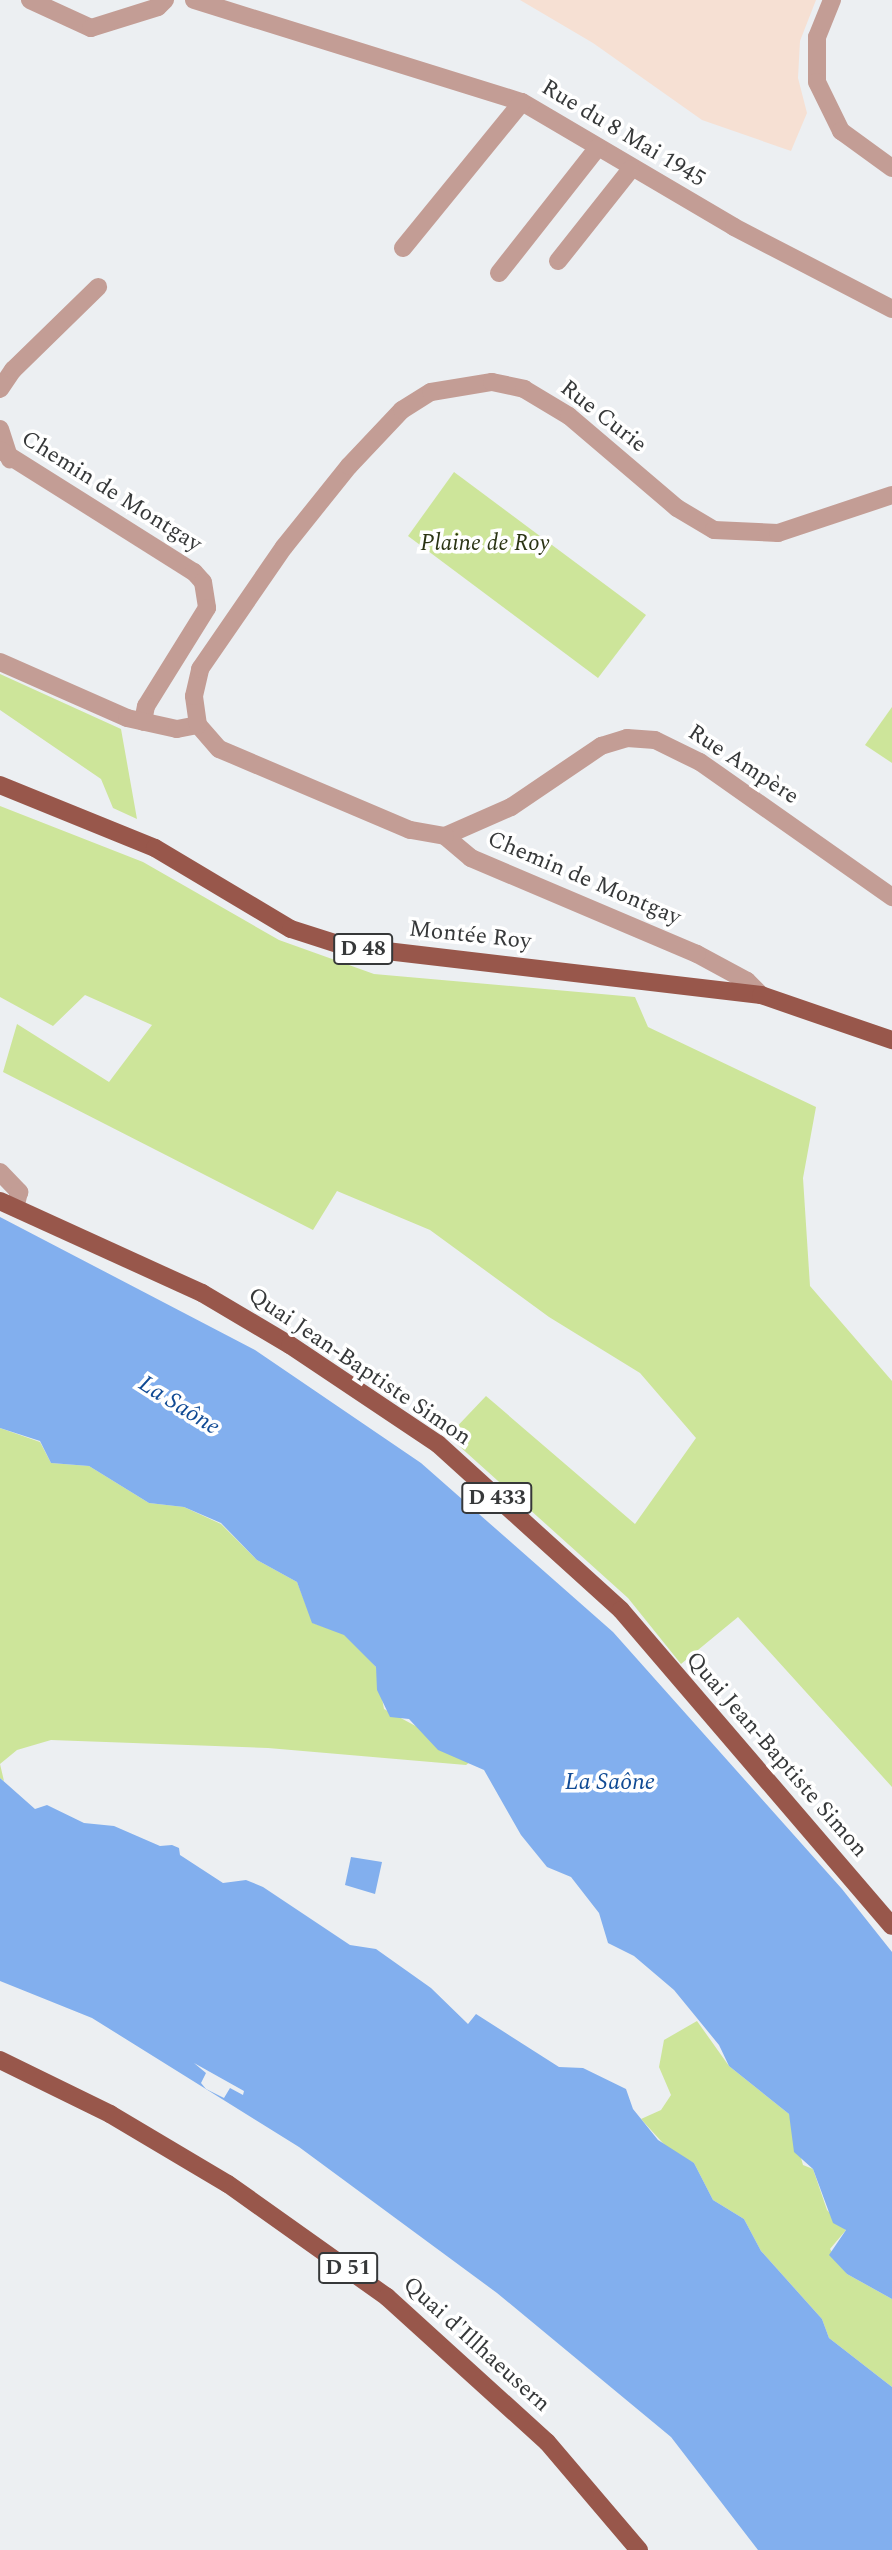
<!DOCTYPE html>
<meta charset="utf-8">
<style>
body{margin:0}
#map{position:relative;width:892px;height:2550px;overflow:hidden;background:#eceff2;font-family:Spectral,serif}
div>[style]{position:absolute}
.commercial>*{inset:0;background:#f6e0d3}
.green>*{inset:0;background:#cde59a}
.water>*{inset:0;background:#82afee}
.pier>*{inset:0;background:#eceff2}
.minor>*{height:18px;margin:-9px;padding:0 9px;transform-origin:9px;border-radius:9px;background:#c39d95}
.primary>*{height:18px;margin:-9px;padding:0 9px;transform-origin:9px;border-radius:9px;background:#98574b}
span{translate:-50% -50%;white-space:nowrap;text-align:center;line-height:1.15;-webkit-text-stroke:7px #fff;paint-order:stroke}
.shield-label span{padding:2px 5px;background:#fff;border:2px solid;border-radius:5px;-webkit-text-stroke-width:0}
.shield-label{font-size:21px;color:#363839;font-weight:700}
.street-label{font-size:23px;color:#363839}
.park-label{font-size:23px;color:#2b3414;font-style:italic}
.water-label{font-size:24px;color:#104a94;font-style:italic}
</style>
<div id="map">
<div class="commercial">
<i style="clip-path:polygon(520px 0,816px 0,800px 41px,798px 78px,807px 113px,791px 151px,702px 120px,593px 43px)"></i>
</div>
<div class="green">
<i style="clip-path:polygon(454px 472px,646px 615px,598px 678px,408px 536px)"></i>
<i style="clip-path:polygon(0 674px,121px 729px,137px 819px,113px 808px,101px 779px,0 710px)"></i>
<i style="clip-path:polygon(892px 707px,892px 763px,865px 745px)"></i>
<i style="clip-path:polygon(0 806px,143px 862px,279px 940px,374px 974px,635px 997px,648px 1027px,816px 1107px,803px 1178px,810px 1286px,892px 1381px,892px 1787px,738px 1617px,681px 1664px,628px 1598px,448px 1436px,486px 1396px,635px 1524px,696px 1438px,640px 1373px,549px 1317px,430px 1230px,337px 1191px,313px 1230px,3px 1072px,17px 1024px,109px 1082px,152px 1025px,85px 995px,53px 1026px,0 997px)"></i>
<i style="clip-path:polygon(0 1428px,40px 1442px,51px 1463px,89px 1466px,149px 1503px,184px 1507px,221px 1524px,257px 1560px,297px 1582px,313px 1623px,344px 1634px,360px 1649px,376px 1667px,384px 1709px,423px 1730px,438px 1749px,470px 1762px,466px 1765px,268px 1748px,51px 1740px,17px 1750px,0 1764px,4px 1781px,0 1778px)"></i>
<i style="clip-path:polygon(697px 2021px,729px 2066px,789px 2114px,803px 2165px,813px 2169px,827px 2210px,846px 2230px,830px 2249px,847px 2274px,892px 2299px,892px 2387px,829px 2338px,822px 2319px,761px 2251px,744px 2219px,713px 2200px,694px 2163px,671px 2152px,641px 2119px,661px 2110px,671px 2095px,659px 2067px,664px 2040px)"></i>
</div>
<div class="water">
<i style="clip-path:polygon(0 1217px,255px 1350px,421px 1463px,613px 1632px,842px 1889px,892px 1952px,892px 2299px,847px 2274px,829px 2255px,846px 2230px,833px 2223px,813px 2169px,794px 2152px,789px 2114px,729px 2066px,719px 2045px,674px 1990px,634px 1956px,608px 1943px,599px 1913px,571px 1877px,547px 1867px,521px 1835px,484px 1770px,438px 1750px,409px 1719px,390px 1717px,377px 1690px,376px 1667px,344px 1635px,312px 1623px,297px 1582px,257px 1560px,221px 1523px,184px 1507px,149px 1503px,89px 1466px,51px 1463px,40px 1441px,0 1428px)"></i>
<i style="clip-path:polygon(0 1778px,35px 1809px,47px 1805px,84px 1823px,114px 1826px,160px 1846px,172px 1845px,179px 1848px,180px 1855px,223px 1883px,246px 1880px,263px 1887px,350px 1945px,376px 1949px,431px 1988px,468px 2024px,476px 2014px,559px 2067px,583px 2068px,626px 2089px,633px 2109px,658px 2140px,694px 2163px,713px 2200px,744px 2219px,761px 2251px,822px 2319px,829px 2338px,892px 2387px,892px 2550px,758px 2550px,671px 2437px,497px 2293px,299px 2147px,92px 2018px,0 1981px)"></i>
<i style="clip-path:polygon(351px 1857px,382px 1862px,375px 1894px,345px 1885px)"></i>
</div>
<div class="pier">
<i style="clip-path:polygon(194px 2063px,244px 2091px,243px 2095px,230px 2088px,224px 2098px,206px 2089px,201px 2083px,206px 2073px)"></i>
</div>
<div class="minor">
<i style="left:30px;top:0;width:67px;rotate:24.7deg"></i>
<i style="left:91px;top:28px;width:70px;rotate:-17.4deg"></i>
<i style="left:158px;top:7px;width:10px;rotate:-45deg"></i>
<i style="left:194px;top:0;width:343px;rotate:17.3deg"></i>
<i style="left:522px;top:102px;width:246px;rotate:30.5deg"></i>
<i style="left:734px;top:227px;width:178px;rotate:27.4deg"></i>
<i style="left:832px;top:0;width:40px;rotate:112deg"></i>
<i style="left:817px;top:37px;width:45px;rotate:90deg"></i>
<i style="left:817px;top:82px;width:55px;rotate:63.9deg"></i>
<i style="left:841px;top:131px;width:63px;rotate:36deg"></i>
<i style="left:403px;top:248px;width:188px;rotate:-50.8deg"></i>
<i style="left:558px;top:261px;width:117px;rotate:-51.6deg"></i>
<i style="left:499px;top:273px;width:160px;rotate:-51.8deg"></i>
<i style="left:0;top:389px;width:23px;rotate:-56deg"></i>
<i style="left:13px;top:370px;width:119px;rotate:-44.3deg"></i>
<i style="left:0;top:429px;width:32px;rotate:72deg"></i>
<i style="left:0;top:450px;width:229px;rotate:32.2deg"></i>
<i style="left:194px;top:572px;width:13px;rotate:48deg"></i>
<i style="left:203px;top:582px;width:26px;rotate:81deg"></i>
<i style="left:207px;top:608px;width:115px;rotate:121.9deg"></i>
<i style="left:146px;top:706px;width:16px;rotate:101deg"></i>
<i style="left:0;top:662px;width:139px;rotate:23.8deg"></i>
<i style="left:127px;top:718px;width:51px;rotate:12.4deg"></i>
<i style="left:177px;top:729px;width:21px;rotate:-11deg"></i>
<i style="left:445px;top:836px;width:72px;rotate:-23.7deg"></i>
<i style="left:511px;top:807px;width:109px;rotate:-34.1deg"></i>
<i style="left:601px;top:746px;width:27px;rotate:-17deg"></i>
<i style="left:627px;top:738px;width:28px;rotate:4deg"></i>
<i style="left:655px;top:740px;width:50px;rotate:26.1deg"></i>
<i style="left:700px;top:762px;width:235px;rotate:35.1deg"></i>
<i style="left:761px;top:995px;width:20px;rotate:-135deg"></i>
<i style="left:747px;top:981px;width:57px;rotate:-151.6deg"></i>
<i style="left:697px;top:954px;width:246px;rotate:-157deg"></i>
<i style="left:471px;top:858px;width:34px;rotate:-140deg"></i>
<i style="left:445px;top:836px;width:36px;rotate:-170deg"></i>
<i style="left:410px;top:830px;width:207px;rotate:-157deg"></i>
<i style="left:219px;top:749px;width:32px;rotate:-131deg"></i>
<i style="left:198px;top:725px;width:29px;rotate:-98deg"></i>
<i style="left:194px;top:696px;width:28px;rotate:-77deg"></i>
<i style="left:200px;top:669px;width:148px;rotate:-55.5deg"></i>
<i style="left:284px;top:547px;width:104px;rotate:-51.3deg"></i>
<i style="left:349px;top:466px;width:77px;rotate:-46.6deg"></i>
<i style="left:402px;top:410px;width:34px;rotate:-32deg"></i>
<i style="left:431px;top:392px;width:62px;rotate:-9.3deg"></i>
<i style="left:492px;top:382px;width:33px;rotate:12deg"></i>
<i style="left:524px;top:389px;width:52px;rotate:31deg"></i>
<i style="left:569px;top:416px;width:142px;rotate:40.4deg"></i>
<i style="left:677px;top:508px;width:43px;rotate:30.7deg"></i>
<i style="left:714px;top:530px;width:64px;rotate:2.7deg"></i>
<i style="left:778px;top:533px;width:120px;rotate:-18.4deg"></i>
<i style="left:0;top:1172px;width:28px;rotate:46deg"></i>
<i style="left:19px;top:1192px;width:16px;rotate:104deg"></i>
</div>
<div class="primary">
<i style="left:0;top:785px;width:167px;rotate:22.1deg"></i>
<i style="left:155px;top:848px;width:158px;rotate:30.8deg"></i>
<i style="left:291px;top:929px;width:56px;rotate:17.8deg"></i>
<i style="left:344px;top:946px;width:420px;rotate:6.7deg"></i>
<i style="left:761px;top:995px;width:139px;rotate:19deg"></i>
<i style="left:0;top:1201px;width:222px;rotate:24.5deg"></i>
<i style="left:202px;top:1293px;width:102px;rotate:30.6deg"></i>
<i style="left:290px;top:1345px;width:178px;rotate:33.8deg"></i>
<i style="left:438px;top:1444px;width:247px;rotate:42.2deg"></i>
<i style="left:621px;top:1610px;width:416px;rotate:49.4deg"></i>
<i style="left:0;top:2060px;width:123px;rotate:26.1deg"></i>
<i style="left:110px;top:2114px;width:137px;rotate:30.7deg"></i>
<i style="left:228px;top:2184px;width:195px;rotate:35.4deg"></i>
<i style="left:387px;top:2297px;width:216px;rotate:42.2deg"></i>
<i style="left:547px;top:2442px;width:142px;rotate:49.6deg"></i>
</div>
<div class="shield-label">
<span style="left:363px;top:949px">D 48</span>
<span style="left:497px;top:1498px">D 433</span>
<span style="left:348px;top:2268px">D 51</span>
</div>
<div class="street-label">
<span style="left:623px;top:134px;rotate:31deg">Rue du 8 Mai 1945</span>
<span style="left:603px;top:417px;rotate:38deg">Rue Curie</span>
<span style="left:111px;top:492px;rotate:32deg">Chemin de Montgay</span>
<span style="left:743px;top:765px;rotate:33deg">Rue Ampère</span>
<span style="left:584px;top:879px;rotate:23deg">Chemin de Montgay</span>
<span style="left:470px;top:936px;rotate:6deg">Montée Roy</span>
<span style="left:359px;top:1367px;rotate:34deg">Quai Jean-Baptiste Simon</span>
<span style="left:776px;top:1755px;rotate:49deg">Quai Jean-Baptiste Simon</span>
<span style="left:476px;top:2345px;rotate:42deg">Quai d'Illhaeusern</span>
</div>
<div class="park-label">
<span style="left:485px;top:544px">Plaine de Roy</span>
</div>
<div class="water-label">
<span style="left:179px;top:1406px;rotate:32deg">La Saône</span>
<span style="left:610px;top:1783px">La Saône</span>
</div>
</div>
